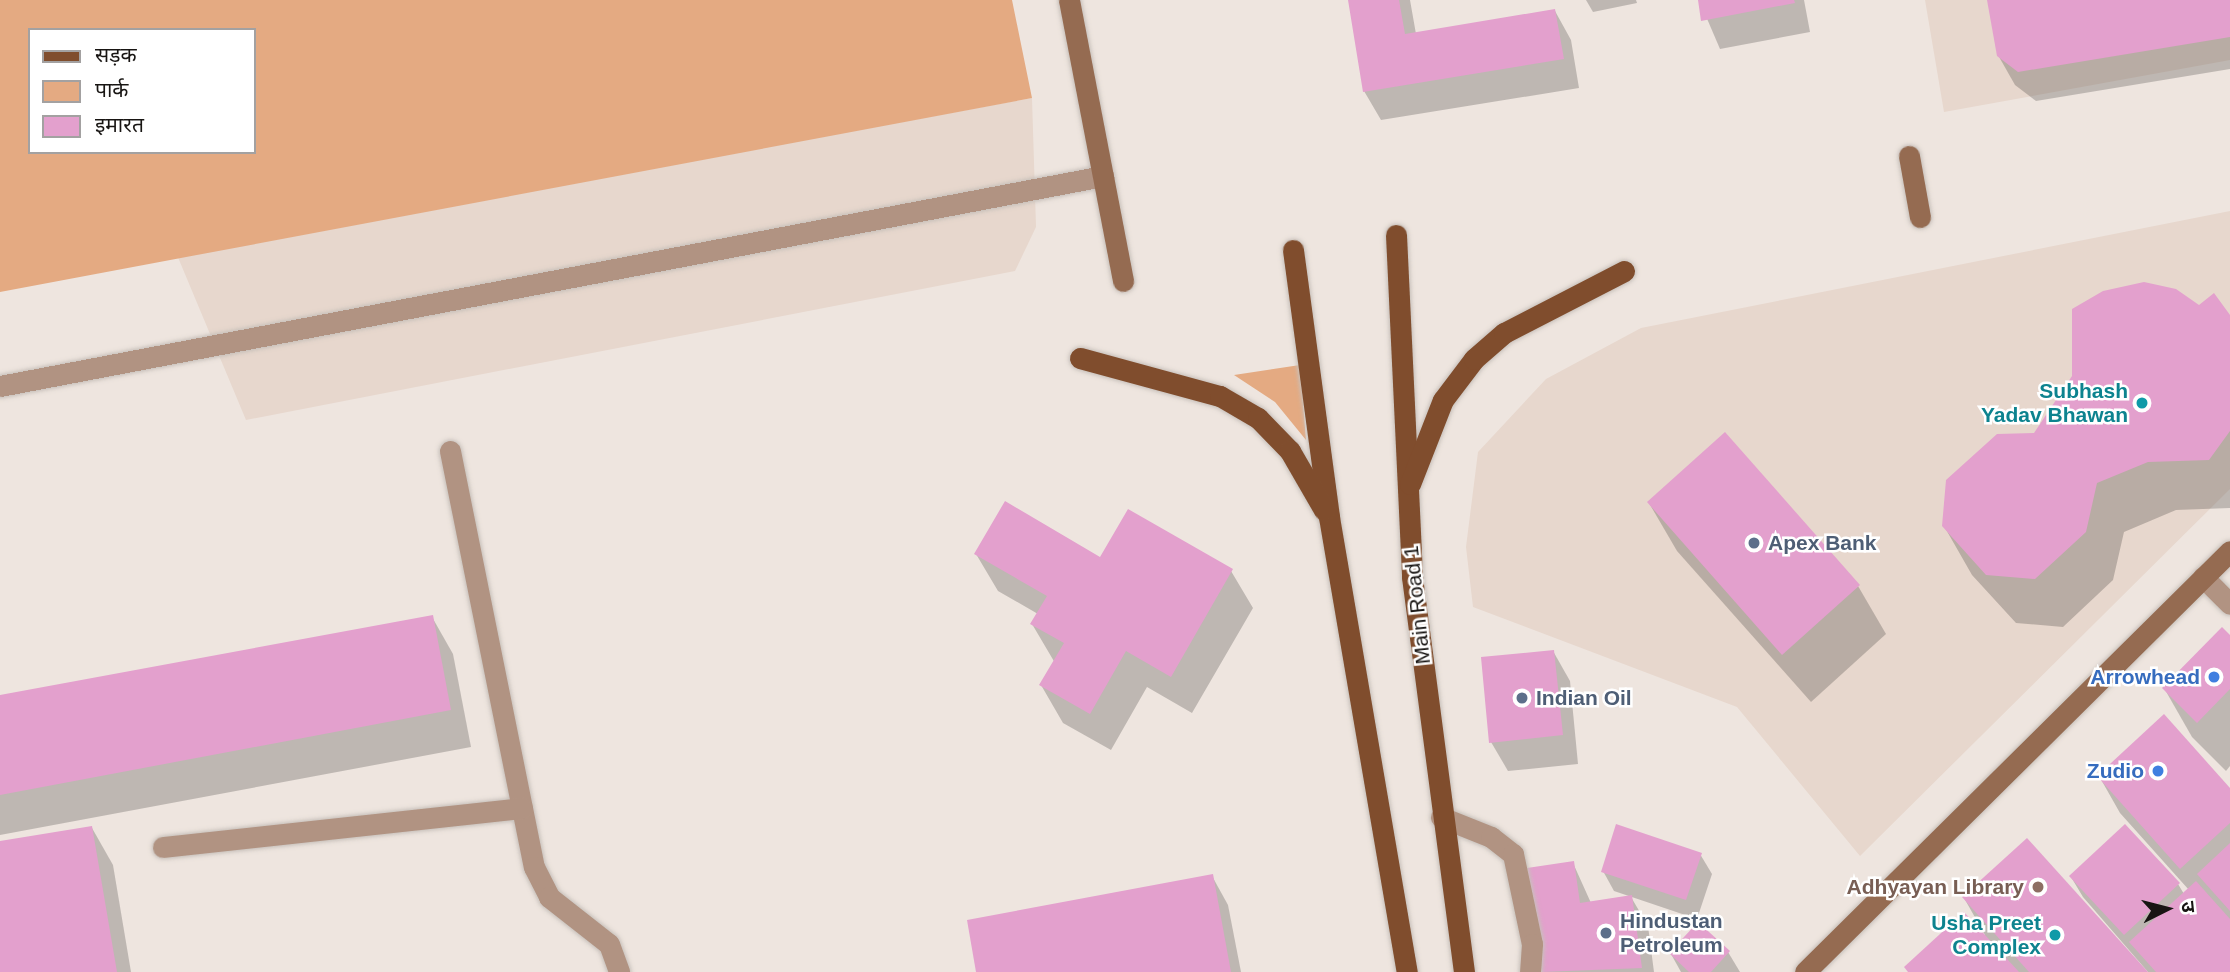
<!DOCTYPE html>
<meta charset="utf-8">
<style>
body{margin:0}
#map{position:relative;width:2230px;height:972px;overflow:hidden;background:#eee5df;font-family:Helvetica,"Noto Sans Devanagari",sans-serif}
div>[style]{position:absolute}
.built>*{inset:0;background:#e7d7cd}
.green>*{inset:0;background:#e4aa82}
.shadow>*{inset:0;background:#0003}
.building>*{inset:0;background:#e3a0cd}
.roads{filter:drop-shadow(0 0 2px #c7c0ba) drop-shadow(0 0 2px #c7c0ba)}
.lane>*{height:21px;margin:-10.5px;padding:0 10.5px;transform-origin:10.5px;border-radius:10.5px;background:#b19382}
.street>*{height:21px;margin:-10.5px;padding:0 10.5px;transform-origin:10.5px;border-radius:10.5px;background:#b19382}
.secondary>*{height:21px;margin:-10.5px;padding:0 10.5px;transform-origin:10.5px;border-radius:10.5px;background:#956b51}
.primary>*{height:21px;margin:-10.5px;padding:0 10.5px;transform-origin:10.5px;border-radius:10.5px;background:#804d2d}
.dots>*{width:19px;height:19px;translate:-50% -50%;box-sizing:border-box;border:4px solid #fff;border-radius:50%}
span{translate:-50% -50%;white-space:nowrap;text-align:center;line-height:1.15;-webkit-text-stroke:5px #fff;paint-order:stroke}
.culture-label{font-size:21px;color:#0d838f;font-weight:700}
.right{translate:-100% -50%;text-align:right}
.service-label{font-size:21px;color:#4e5e75;font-weight:700}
.left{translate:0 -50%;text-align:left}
.street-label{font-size:21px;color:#181513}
.shop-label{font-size:21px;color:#366cbe;font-weight:700}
.education-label{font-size:21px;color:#785e54;font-weight:700}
.legend{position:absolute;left:28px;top:28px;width:228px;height:126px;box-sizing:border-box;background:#fff;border:2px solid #a3a1a1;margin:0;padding:9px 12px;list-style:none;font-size:21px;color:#181513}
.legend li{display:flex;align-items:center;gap:14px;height:35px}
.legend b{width:35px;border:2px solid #a3a1a1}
.north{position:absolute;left:2132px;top:874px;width:70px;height:70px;-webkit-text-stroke:5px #fff;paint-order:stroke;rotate:84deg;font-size:19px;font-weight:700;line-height:28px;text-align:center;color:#181513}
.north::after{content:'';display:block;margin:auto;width:24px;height:32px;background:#181513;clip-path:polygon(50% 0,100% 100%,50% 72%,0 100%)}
</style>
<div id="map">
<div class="built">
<i style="clip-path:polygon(1925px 0,2230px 0,2230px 60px,1944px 112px)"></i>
<i style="clip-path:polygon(1032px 98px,1036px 227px,1015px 271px,246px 420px,177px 255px)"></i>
<i style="clip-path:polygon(2230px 211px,2230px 489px,1860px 856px,1737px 707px,1473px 607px,1466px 547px,1478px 452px,1546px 379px,1641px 328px)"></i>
</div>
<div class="green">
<i style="clip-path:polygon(evenodd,0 0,1012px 0,1032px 98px,0 292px,0 0,30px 30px,254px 30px,254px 152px,30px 152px,30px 30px)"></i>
<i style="clip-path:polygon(1300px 365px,1306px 440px,1275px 402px,1234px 375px)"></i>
</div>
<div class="shadow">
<i style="clip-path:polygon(1350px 0,1410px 0,1416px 34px,1555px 11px,1571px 40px,1579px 88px,1381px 120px,1364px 91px)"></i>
<i style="clip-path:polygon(1586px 0,1636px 0,1637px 3px,1593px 12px)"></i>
<i style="clip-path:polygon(1699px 0,1804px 0,1810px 32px,1720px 49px)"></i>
<i style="clip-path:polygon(1989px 0,2230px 0,2230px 69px,2036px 101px,2015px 85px,1998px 55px)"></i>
<i style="clip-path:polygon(2199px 307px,2230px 318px,2230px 508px,2176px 510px,2124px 532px,2113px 580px,2063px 627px,2016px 623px,1972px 575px,1944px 526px,2035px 434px)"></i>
<i style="clip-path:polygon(1649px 503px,1858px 586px,1886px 634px,1811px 702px,1677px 551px)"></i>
<i style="clip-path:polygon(976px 554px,1231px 571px,1253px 608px,1192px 713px,1147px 687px,1111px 750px,1063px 723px,1041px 685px,1055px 663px,1032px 624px,1038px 614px,998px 591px)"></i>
<i style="clip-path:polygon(432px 617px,453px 654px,471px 747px,0 835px,0 697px)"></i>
<i style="clip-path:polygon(2230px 637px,2230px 766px,2226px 771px,2192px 737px,2164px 688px)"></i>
<i style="clip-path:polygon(1553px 651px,1570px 681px,1578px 764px,1508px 771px,1491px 742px)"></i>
<i style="clip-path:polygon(2099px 776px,2230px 791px,2230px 972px,2148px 972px,2083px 897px,2071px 877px,2178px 884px,2184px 894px,2189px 890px,2120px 813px)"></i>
<i style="clip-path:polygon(92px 828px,113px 865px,131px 972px,0 972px,0 843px)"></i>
<i style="clip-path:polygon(1700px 854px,1712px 874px,1697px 919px,1614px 891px,1603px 871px)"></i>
<i style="clip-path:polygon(1573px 863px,1591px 903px,1631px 897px,1648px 926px,1654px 972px,1544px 972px,1529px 870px)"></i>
<i style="clip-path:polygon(1212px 876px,1228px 905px,1241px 972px,978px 972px)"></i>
<i style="clip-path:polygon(1964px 898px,2145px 972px,1909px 972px,1985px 935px)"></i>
<i style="clip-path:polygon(1728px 952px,1740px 972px,1681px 972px,1671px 954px)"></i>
</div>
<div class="building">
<i style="clip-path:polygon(1348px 0,1399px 0,1405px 34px,1555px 9px,1564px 59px,1363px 92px)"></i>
<i style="clip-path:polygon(1698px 0,1794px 0,1795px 3px,1701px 21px)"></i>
<i style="clip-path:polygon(1987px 0,2230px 0,2230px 37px,2018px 72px,1997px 56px)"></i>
<i style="clip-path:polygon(2144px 282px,2176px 289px,2199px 305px,2214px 293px,2230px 315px,2230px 431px,2209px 460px,2148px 462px,2097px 483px,2086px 532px,2035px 579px,1986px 575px,1942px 526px,1946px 480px,1997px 434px,2034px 433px,2072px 376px,2072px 309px,2103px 291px)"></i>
<i style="clip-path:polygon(1725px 432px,1860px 585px,1782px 655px,1647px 502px)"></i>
<i style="clip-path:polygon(1005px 501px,1100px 557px,1128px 509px,1233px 569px,1171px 677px,1126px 651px,1090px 714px,1039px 685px,1064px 643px,1030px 624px,1047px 596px,974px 554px)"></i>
<i style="clip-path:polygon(433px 615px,451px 710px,0 795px,0 695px)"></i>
<i style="clip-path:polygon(2222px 627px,2230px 635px,2230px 689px,2197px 723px,2162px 688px)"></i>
<i style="clip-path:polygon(1554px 650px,1563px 735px,1489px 743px,1481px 657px)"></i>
<i style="clip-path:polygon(2164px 714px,2230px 788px,2230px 823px,2180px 869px,2097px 776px)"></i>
<i style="clip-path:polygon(1616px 824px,1702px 853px,1686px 900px,1601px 872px)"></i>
<i style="clip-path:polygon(2125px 824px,2180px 883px,2124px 935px,2069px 876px)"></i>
<i style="clip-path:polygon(92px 826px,117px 972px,0 972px,0 841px)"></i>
<i style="clip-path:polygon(2027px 838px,2148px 972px,2029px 972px,1962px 897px)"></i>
<i style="clip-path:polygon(2230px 843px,2230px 911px,2197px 874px)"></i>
<i style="clip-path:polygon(1574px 861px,1580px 903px,1632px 895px,1642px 968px,1542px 972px,1527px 868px)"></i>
<i style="clip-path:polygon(1213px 874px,1231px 972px,976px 972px,967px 920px)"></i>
<i style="clip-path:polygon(2196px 881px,2230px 919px,2230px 972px,2156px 972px,2129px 942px)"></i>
<i style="clip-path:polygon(1964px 912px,2019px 972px,1908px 972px,1904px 967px)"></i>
<i style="clip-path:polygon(1698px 922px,1730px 951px,1711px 972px,1689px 972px,1669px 953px)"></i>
</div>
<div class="roads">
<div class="lane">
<i style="left:0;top:386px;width:1123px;rotate:-10.78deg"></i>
<i style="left:450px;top:451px;width:424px;rotate:78.6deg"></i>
<i style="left:534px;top:867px;width:34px;rotate:63deg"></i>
<i style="left:549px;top:897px;width:76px;rotate:38.1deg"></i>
<i style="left:609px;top:944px;width:30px;rotate:70deg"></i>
<i style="left:1441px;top:817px;width:54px;rotate:21.8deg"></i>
<i style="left:1491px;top:837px;width:28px;rotate:38deg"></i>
<i style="left:1513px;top:854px;width:92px;rotate:78.1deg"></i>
<i style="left:1532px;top:944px;width:28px;rotate:94deg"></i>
<i style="left:163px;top:847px;width:361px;rotate:-6.2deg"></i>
</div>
<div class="street">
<i style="left:2203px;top:577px;width:38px;rotate:45deg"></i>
</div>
<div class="secondary">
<i style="left:1069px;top:0;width:286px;rotate:79.1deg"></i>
<i style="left:1909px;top:156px;width:62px;rotate:79.8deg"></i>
<i style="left:1805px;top:972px;width:598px;rotate:-44.73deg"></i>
</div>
<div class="primary">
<i style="left:1396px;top:235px;width:342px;rotate:87.3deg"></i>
<i style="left:1412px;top:577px;width:398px;rotate:82.5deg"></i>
<i style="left:1293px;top:250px;width:269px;rotate:82.3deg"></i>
<i style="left:1329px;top:517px;width:462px;rotate:80.3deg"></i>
<i style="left:1080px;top:358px;width:145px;rotate:15.2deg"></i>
<i style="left:1220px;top:396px;width:44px;rotate:30.1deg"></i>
<i style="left:1258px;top:418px;width:46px;rotate:45.9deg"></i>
<i style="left:1290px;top:451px;width:68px;rotate:60deg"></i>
<i style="left:1410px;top:484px;width:90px;rotate:-68.6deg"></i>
<i style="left:1443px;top:400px;width:51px;rotate:-52.9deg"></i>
<i style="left:1474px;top:359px;width:40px;rotate:-41deg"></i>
<i style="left:1504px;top:333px;width:135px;rotate:-27.3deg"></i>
</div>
</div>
<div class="dots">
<i style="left:2142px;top:403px;background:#0f9aa8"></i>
<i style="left:1754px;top:543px;background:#5c6f8a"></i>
<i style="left:2214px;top:677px;background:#3f7fe0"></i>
<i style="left:1522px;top:698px;background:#5c6f8a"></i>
<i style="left:2158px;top:771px;background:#3f7fe0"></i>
<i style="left:2038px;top:887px;background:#8d6e63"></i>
<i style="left:1606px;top:933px;background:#5c6f8a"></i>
<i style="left:2055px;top:935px;background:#0f9aa8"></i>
</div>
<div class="culture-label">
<span class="right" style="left:2128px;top:403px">Subhash<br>Yadav Bhawan</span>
<span class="right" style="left:2041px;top:935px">Usha Preet<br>Complex</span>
</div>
<div class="service-label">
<span class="left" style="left:1768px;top:543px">Apex Bank</span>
<span class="left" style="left:1536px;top:698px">Indian Oil</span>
<span class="left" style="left:1620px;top:933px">Hindustan<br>Petroleum</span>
</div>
<div class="street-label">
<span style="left:1417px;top:605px;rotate:-96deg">Main Road 1</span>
</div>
<div class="shop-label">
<span class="right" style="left:2200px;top:677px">Arrowhead</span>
<span class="right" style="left:2144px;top:771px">Zudio</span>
</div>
<div class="education-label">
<span class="right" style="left:2024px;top:887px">Adhyayan Library</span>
</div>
<ul class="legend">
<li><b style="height:9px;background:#804d2d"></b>सड़क</li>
<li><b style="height:19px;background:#e4aa82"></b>पार्क</li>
<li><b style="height:19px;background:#e3a0cd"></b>इमारत</li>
</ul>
<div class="north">उ</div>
</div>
